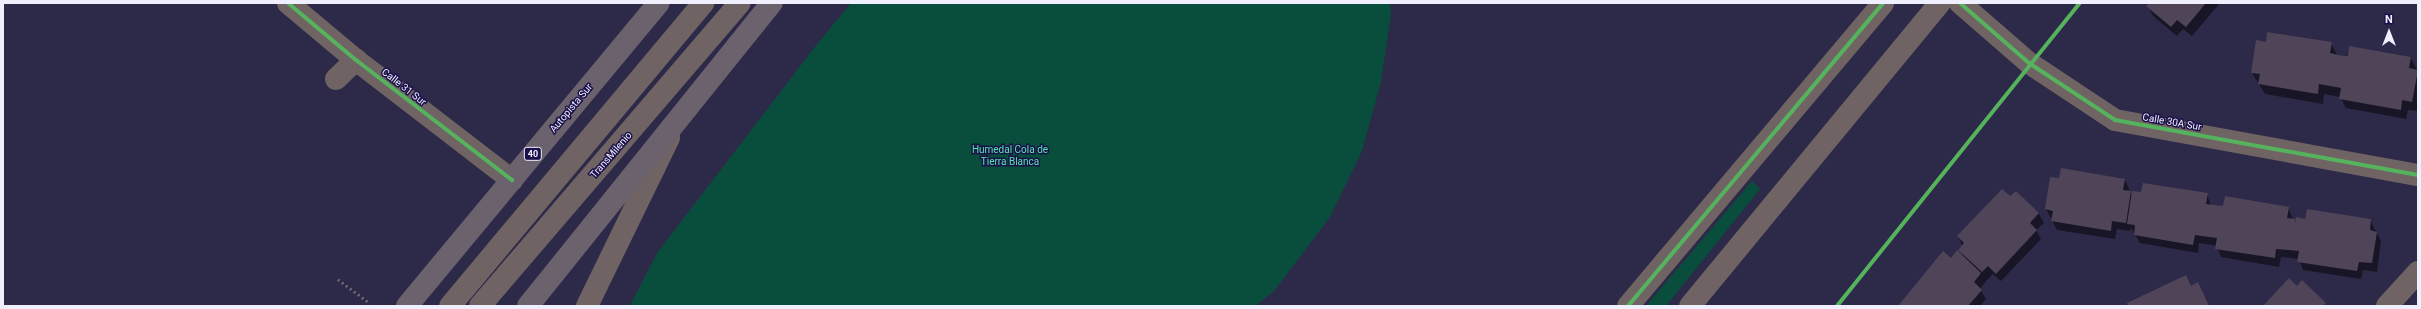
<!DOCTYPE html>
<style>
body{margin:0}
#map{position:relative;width:2421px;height:309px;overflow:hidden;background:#2d2948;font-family:Roboto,sans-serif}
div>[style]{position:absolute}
.green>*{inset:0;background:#094e3c}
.shadow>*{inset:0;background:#0007}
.building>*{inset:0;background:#504459}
.path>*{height:2.5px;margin-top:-1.25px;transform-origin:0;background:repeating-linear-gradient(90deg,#69626c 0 2px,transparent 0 5px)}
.minor>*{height:22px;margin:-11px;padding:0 11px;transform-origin:11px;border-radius:11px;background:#6f6463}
.highway>*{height:22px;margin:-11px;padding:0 11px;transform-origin:11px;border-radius:11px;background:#6b626e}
.cycleway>*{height:4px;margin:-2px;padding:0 2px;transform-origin:2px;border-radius:2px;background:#56b35d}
span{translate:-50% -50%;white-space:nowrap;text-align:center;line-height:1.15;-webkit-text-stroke:3px #1c114a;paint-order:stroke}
.shield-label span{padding:1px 3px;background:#1c114a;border:1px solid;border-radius:3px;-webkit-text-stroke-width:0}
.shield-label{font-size:9px;color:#efeffe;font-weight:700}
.street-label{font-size:10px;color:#efeffe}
.park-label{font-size:10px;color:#56e6af}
.frame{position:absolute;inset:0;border:4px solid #efeffe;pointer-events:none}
.north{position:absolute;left:2369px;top:12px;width:40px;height:40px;-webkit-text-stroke:3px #1c114a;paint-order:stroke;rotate:0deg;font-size:11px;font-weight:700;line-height:16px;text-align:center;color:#efeffe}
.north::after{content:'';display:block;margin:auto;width:14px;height:18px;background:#efeffe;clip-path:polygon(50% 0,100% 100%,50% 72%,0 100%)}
</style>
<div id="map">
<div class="green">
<i style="clip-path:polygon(851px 3px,1390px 3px,1391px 14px,1381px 82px,1362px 151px,1330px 217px,1274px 291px,1255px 306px,630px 306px,657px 253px,814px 48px)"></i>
<i style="clip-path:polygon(1752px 181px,1760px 189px,1666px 306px,1646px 306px)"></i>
</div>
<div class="shadow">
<i style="clip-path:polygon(2150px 3px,2220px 3px,2192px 36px,2183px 29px,2177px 36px,2153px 16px,2148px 6px)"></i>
<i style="clip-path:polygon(2266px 43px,2331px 43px,2337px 55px,2411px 58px,2418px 72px,2417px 111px,2408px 110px,2406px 119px,2346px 108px,2340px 97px,2324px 94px,2323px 104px,2265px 94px,2252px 73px)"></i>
<i style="clip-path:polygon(2050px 178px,2125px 180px,2132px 196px,2207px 194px,2211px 206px,2288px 207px,2293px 220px,2370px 220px,2381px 241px,2377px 272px,2363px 270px,2361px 279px,2303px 270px,2299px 259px,2281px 257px,2279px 267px,2221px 257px,2217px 246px,2199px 243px,2198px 253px,2140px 243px,2131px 228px,2130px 231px,2117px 229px,2115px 239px,2057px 230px,2046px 209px)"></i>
<i style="clip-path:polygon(2016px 192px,2039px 214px,2044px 223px,2036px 230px,2041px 239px,2001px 281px,1993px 274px,1986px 281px,1980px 289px,1986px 299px,1980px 306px,1899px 306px,1951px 259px,1963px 256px,1959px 250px,1963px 246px,1958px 237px)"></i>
</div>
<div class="building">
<i style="clip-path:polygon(2149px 3px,2206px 3px,2186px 27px,2177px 20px,2171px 27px,2146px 6px)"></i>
<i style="clip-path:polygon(2267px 32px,2332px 42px,2330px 53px,2338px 55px,2348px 56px,2349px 46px,2411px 57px,2409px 68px,2418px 70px,2412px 102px,2402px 100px,2401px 110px,2339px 99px,2341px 88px,2319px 84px,2318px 94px,2258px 84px,2260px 74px,2251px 73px,2256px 40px,2266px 42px)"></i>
<i style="clip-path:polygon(2061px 168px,2125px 179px,2123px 190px,2131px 191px,2126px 223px,2112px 221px,2111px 231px,2051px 221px,2053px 211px,2045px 209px,2050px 177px,2059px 178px)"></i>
<i style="clip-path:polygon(2143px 183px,2208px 193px,2206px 204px,2214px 205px,2223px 206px,2225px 196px,2289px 207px,2287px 218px,2295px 219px,2295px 223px,2296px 217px,2305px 219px,2307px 209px,2371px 219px,2370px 230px,2377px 232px,2372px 263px,2359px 262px,2357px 271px,2297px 262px,2299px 251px,2276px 249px,2275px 258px,2215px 249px,2217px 238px,2209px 237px,2195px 235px,2193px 245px,2134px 235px,2135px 225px,2127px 224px,2132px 191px,2141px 192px)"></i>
<i style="clip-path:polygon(2002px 189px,2010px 196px,2016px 191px,2039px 213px,2030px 223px,2037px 230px,1996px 274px,1988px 266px,1982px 272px,1958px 250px,1964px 243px,1957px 236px)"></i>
<i style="clip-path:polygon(1957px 250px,1981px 273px,1974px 282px,1982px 290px,1968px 306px,1898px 306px,1943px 251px,1951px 258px)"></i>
<i style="clip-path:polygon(2186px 275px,2191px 286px,2198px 282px,2209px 306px,2128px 306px,2127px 303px)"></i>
<i style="clip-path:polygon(2289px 278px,2297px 286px,2302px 280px,2326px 303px,2323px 306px,2263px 306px)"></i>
</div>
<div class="path">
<i style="left:338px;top:279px;width:40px;rotate:37deg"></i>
</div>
<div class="minor">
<i style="left:288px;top:3px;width:89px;rotate:40deg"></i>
<i style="left:356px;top:60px;width:197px;rotate:37.6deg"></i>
<i style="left:1960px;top:3px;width:91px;rotate:41deg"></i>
<i style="left:2029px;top:63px;width:103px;rotate:33.5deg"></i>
<i style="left:2115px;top:120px;width:308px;rotate:10.3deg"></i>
<i style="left:336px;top:79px;width:28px;rotate:-44deg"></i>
<i style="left:450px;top:306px;width:395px;rotate:-50.1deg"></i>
<i style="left:480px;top:306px;width:399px;rotate:-49.4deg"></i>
<i style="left:587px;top:306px;width:187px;rotate:-64deg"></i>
<i style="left:1628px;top:306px;width:396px;rotate:-49.9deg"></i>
<i style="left:1690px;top:306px;width:393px;rotate:-50.5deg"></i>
<i style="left:2387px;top:306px;width:46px;rotate:-47.6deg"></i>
</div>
<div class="highway">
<i style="left:407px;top:306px;width:394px;rotate:-50.3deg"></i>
<i style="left:528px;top:306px;width:389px;rotate:-51.2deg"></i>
</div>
<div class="cycleway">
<i style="left:288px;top:3px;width:89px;rotate:40deg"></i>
<i style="left:356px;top:60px;width:197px;rotate:37.6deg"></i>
<i style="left:1960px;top:3px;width:91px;rotate:41deg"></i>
<i style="left:2029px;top:63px;width:103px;rotate:33.5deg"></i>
<i style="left:2115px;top:120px;width:308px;rotate:10.3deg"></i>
<i style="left:1628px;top:306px;width:396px;rotate:-49.9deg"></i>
<i style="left:1837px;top:306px;width:388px;rotate:-51.3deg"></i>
</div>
<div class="shield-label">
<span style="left:533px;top:154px">40</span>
</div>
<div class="street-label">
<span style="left:404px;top:87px;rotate:38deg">Calle 31 Sur</span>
<span style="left:571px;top:108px;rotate:-50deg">Autopista Sur</span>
<span style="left:2172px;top:122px;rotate:10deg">Calle 30A Sur</span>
<span style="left:611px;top:155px;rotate:-49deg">TransMilenio</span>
</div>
<div class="park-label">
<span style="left:1010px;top:155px">Humedal Cola de<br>Tierra Blanca</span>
</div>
<div class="frame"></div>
<div class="north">N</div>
</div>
